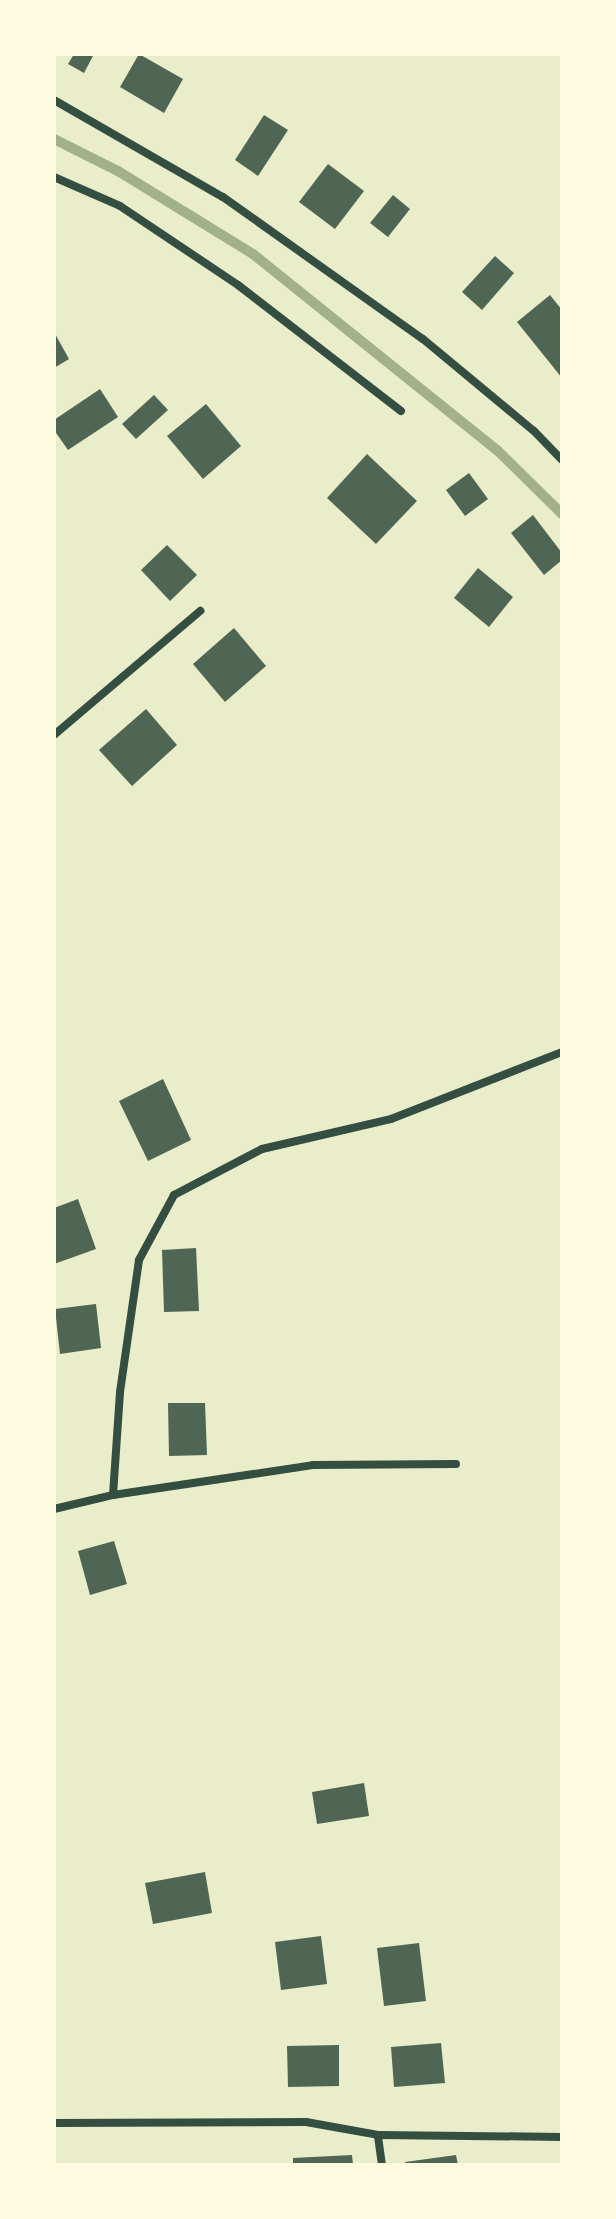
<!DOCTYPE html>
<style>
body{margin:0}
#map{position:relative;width:616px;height:2219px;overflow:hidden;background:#e9edc9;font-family:Barlow,sans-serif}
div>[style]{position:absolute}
.stream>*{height:10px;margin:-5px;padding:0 5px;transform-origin:5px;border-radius:5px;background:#a3b18a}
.building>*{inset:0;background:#4f6655}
.minor>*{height:8px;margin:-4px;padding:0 4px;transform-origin:4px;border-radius:4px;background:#344e41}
span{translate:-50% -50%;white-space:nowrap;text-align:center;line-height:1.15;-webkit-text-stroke:7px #fefae0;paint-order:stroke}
.frame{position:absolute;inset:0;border:56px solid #fefae0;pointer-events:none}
</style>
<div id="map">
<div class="stream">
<i style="left:54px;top:139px;width:72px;rotate:26.6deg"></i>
<i style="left:118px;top:171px;width:158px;rotate:31.6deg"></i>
<i style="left:253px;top:254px;width:314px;rotate:38.8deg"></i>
<i style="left:498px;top:451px;width:90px;rotate:44.5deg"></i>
</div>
<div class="building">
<i style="clip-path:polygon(74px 54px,94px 54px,84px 73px,68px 64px)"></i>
<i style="clip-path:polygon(139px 54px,183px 79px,164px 113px,120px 87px)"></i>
<i style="clip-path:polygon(264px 115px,288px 130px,258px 176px,235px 160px)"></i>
<i style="clip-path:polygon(328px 164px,364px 191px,335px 229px,299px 202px)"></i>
<i style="clip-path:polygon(393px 195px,410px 209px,388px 237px,370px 223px)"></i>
<i style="clip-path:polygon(495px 256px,514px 273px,482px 310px,462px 292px)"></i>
<i style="clip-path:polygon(550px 295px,562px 310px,562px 378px,517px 322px)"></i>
<i style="clip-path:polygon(54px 332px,69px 359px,54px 368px)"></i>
<i style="clip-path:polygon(100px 389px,118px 417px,68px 450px,54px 430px,54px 420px)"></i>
<i style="clip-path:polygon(154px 395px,168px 410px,136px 439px,122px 424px)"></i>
<i style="clip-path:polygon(206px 404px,241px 446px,203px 479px,167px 436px)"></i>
<i style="clip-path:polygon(367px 454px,417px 501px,376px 544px,327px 498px)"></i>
<i style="clip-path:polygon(469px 473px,488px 499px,465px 516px,446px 490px)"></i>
<i style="clip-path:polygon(533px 515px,562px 553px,562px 560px,544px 575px,511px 533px)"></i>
<i style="clip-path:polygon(167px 545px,197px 575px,170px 601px,141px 570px)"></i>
<i style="clip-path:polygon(478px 568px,513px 597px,489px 627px,454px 598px)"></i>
<i style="clip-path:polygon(234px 628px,266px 666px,225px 702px,193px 664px)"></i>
<i style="clip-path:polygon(146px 709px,177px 745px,132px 786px,99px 750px)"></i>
<i style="clip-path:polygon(163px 1079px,191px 1140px,148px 1161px,119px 1101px)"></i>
<i style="clip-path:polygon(78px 1199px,96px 1249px,54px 1264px,54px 1208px)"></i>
<i style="clip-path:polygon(196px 1248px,199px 1311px,164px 1312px,162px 1250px)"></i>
<i style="clip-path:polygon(96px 1304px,101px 1348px,60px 1354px,55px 1309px)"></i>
<i style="clip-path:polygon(168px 1403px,205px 1403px,207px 1455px,169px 1456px)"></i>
<i style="clip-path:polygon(114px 1541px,127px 1584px,90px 1595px,78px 1551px)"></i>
<i style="clip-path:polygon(364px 1783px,369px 1816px,317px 1824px,312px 1792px)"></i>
<i style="clip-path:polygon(205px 1872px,212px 1913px,153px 1924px,145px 1883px)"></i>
<i style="clip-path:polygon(321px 1936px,327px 1984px,281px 1990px,275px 1942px)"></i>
<i style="clip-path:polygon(419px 1943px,426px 2001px,384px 2006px,377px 1948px)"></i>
<i style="clip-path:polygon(441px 2043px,445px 2083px,394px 2087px,391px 2047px)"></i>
<i style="clip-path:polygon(339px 2045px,339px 2086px,288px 2087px,287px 2046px)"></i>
<i style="clip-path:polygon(352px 2155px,353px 2165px,293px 2165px,293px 2158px)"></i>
<i style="clip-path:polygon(456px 2155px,458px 2165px,406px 2165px,405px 2162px)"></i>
</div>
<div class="minor">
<i style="left:54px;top:100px;width:195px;rotate:29.9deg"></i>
<i style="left:223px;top:197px;width:245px;rotate:35.4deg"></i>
<i style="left:423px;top:339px;width:144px;rotate:39.7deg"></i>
<i style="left:534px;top:431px;width:40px;rotate:46deg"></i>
<i style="left:54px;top:177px;width:72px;rotate:23.7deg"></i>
<i style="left:120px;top:206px;width:142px;rotate:33.8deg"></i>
<i style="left:238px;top:285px;width:206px;rotate:37.7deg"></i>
<i style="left:54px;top:735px;width:192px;rotate:-40.3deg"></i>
<i style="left:113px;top:1495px;width:103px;rotate:-86.1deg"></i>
<i style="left:120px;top:1392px;width:133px;rotate:-81.8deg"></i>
<i style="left:139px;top:1260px;width:74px;rotate:-61.7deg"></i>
<i style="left:174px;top:1195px;width:99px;rotate:-27.6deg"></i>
<i style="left:262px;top:1149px;width:132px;rotate:-13.1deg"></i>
<i style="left:391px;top:1119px;width:184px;rotate:-21.4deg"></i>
<i style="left:54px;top:1509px;width:61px;rotate:-13.3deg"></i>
<i style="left:113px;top:1495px;width:202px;rotate:-8.5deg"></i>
<i style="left:313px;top:1465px;width:143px;rotate:-0.4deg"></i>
<i style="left:54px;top:2123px;width:252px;rotate:-0.2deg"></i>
<i style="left:306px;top:2122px;width:73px;rotate:10.2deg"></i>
<i style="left:382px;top:2165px;width:30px;rotate:-98deg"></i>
<i style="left:378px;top:2135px;width:184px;rotate:0.6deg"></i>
</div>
<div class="frame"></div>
</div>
